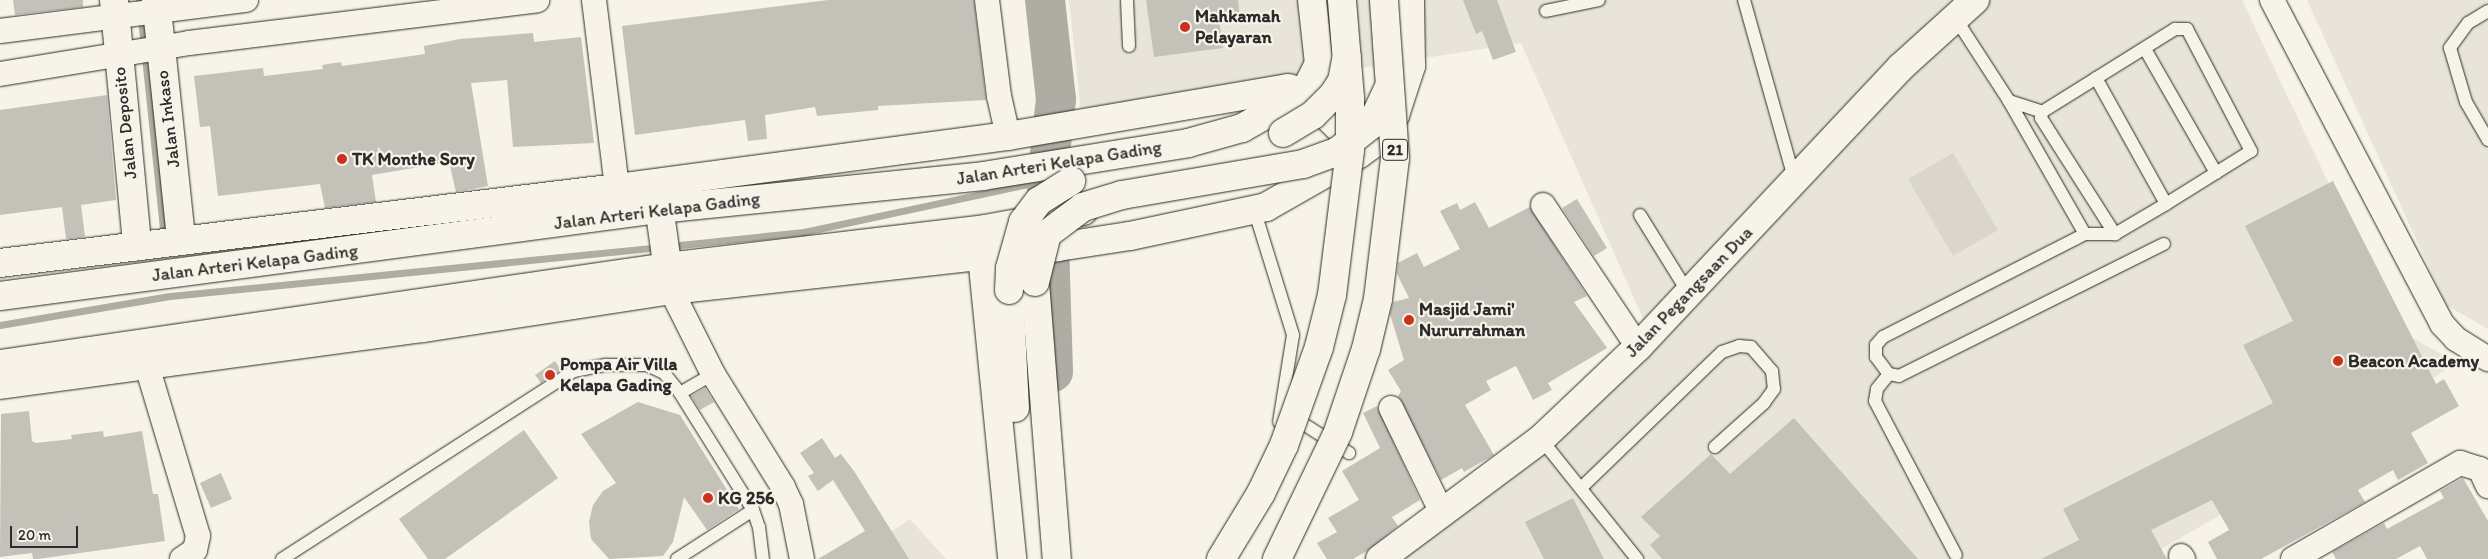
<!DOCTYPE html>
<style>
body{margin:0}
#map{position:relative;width:2488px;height:559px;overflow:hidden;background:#f7f3e8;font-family:Itim,sans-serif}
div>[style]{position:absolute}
.built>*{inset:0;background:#e8e4da}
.green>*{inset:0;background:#dad6cc}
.stream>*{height:7px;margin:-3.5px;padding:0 3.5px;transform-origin:3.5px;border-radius:3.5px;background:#afaca4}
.river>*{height:40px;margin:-20px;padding:0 20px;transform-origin:20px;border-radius:20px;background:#afaca4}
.building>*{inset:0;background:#c4c1b9}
.roads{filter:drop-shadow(0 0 1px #2b2b2b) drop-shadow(0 0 1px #2b2b2b)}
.lane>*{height:12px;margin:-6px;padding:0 6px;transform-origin:6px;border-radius:6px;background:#f7f3e8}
.street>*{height:24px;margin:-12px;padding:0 12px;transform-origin:12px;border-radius:12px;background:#f7f3e8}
.secondary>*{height:28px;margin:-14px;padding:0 14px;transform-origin:14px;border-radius:14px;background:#f7f3e8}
.bridges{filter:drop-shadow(0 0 1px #2b2b2b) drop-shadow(0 0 1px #2b2b2b)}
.secondary-bridge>*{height:28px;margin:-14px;padding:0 14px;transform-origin:14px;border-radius:14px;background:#f7f3e8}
.highway-bridge>*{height:28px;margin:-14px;padding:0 14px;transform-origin:14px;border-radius:14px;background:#f7f3e8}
.dots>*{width:14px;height:14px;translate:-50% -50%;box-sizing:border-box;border:2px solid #f7f3e8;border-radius:50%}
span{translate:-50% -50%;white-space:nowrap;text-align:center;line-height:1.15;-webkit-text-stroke:4.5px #f7f3e8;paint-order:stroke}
.shield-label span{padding:1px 4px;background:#f7f3e8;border:1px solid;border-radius:4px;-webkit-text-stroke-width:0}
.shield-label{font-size:16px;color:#2b2b2b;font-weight:700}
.poi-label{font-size:18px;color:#2b2b2b;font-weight:700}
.left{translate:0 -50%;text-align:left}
.street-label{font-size:18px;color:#2b2b2b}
.scale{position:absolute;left:10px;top:526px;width:68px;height:22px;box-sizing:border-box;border:2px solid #2b2b2b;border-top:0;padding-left:6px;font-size:15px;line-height:18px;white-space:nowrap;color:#2b2b2b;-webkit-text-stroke:4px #f7f3e8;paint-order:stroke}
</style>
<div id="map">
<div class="built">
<i style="clip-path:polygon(1069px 0,2242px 0,2398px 330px,2456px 362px,2333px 450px,2144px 559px,1375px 559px,1503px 469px,1645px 323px,1521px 43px,1081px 112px)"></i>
<i style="clip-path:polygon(2307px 0,2488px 0,2488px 329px,2446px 305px)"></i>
<i style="clip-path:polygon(910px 519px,946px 559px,851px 559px)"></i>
</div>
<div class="green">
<i style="clip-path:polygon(1953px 153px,1998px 230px,1953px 256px,1908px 179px)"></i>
</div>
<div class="stream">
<i style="left:139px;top:0;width:239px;rotate:84deg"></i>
<i style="left:670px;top:246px;width:135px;rotate:-6deg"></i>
<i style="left:804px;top:232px;width:249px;rotate:-12.1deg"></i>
<i style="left:0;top:325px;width:172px;rotate:-9.7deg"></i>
<i style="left:170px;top:296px;width:492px;rotate:-5.7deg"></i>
</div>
<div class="river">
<i style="left:1045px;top:0;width:100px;rotate:83.7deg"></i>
<i style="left:1056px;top:99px;width:81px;rotate:96.3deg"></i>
<i style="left:1047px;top:180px;width:192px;rotate:88.2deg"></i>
</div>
<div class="building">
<i style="clip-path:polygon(13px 0,83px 0,83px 7px,15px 15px)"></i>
<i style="clip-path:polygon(828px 0,974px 0,986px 100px,878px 106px,878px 110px,817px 116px,815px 107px,765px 115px,767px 139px,748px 141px,745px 120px,635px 135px,622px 26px)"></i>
<i style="clip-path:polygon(1146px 0,1238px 0,1240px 17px,1219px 20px,1223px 48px,1154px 57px)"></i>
<i style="clip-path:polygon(1463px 0,1497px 0,1516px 52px,1493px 60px,1482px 31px,1476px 34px)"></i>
<i style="clip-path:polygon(533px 33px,534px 42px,581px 37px,594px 143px,513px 147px,507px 80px,471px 83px,488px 186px,456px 192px,449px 162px,372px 175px,376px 202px,325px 208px,320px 184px,218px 196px,210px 126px,200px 127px,194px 76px,263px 68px,264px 76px,323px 69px,322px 65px,341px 62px,342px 66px,425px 54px,424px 46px,460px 39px)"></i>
<i style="clip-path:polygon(107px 95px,116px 200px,81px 205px,85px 237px,66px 239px,62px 207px,0 215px,0 110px)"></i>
<i style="clip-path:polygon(2333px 181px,2436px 384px,2444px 379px,2459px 406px,2411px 433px,2428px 463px,2398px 480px,2393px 470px,2358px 490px,2365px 502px,2261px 559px,2217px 559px,2208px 542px,2229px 530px,2212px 500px,2151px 530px,2167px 559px,2041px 559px,2079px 540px,2063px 509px,2273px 403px,2243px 345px,2293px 321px,2245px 226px)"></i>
<i style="clip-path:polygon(1577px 199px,1607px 248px,1594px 256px,1562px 208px)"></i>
<i style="clip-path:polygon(1475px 202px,1489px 228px,1530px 207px,1587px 296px,1574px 302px,1607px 348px,1548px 383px,1552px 390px,1533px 400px,1516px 366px,1486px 381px,1491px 390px,1465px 405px,1494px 455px,1464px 472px,1462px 468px,1441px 480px,1398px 396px,1401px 391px,1388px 370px,1404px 360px,1390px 314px,1393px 302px,1409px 298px,1397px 274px,1398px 263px,1417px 253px,1424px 267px,1460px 249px,1440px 211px,1457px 203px,1460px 210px)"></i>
<i style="clip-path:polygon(555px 361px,561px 370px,541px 383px,535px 375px)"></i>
<i style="clip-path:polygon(705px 388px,714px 402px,700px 410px,691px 396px)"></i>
<i style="clip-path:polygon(638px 402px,680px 415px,739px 509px,707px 530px,684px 497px,673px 542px,663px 556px,609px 559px,591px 539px,589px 522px,593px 505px,603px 491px,616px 483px,581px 434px)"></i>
<i style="clip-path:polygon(1377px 406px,1420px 500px,1392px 517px,1398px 526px,1367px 551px,1353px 559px,1327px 559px,1317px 543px,1337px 532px,1328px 518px,1359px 500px,1342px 471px,1380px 448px,1363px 413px)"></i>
<i style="clip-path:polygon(29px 411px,32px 441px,36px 443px,72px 439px,71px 435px,103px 431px,104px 437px,142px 431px,153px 494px,158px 494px,165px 541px,38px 559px,33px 559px,32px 553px,0 557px,1px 414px)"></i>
<i style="clip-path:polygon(1794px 418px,1918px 559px,1662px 559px,1650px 545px,1660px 536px,1641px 517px,1711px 454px,1730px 474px)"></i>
<i style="clip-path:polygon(524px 430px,558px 478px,445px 559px,428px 559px,399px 519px)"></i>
<i style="clip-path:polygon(822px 438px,835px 458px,841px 454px,854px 471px,909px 559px,818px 559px,865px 531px,833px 480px,818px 491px,808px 476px,814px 473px,800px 453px)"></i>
<i style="clip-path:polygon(221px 473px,232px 499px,211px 508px,200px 483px)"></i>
<i style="clip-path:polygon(2463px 478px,2488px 521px,2488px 559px,2427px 559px,2420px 546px,2396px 559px,2336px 559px,2332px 552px,2384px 523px,2387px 529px,2444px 498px,2440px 491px)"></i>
<i style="clip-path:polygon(1573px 498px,1604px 559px,1544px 559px,1525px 522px)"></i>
</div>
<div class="roads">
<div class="lane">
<i style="left:1127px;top:0;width:46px;rotate:87.5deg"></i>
<i style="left:1744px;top:0;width:188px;rotate:74.3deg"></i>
<i style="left:1546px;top:11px;width:54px;rotate:-11.7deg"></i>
<i style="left:2488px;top:11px;width:23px;rotate:149deg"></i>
<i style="left:2468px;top:23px;width:31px;rotate:126deg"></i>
<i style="left:2450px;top:48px;width:56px;rotate:73.5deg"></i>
<i style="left:2466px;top:102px;width:44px;rotate:59.9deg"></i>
<i style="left:1954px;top:16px;width:101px;rotate:57.1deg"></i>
<i style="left:2009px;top:101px;width:153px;rotate:60.3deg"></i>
<i style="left:2145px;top:49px;width:143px;rotate:60.2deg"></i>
<i style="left:2096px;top:78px;width:144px;rotate:60.9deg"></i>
<i style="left:2166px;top:204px;width:59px;rotate:149.5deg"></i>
<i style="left:2115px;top:234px;width:30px;rotate:180deg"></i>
<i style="left:2085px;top:234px;width:227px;rotate:153deg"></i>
<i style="left:1883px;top:337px;width:11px;rotate:131deg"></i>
<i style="left:1876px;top:345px;width:12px;rotate:90deg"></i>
<i style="left:1876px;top:357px;width:21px;rotate:53deg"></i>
<i style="left:1889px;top:374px;width:10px;rotate:11deg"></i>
<i style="left:1899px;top:376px;width:296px;rotate:-26.5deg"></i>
<i style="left:2009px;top:101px;width:35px;rotate:18deg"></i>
<i style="left:2042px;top:112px;width:157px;rotate:-32deg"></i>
<i style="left:2175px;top:29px;width:12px"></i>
<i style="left:2187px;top:29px;width:138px;rotate:62.3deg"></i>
<i style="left:2251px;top:151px;width:100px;rotate:148.1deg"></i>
<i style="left:2042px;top:112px;width:6px;rotate:99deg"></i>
<i style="left:2041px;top:118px;width:138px;rotate:57.5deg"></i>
<i style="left:1254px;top:209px;width:132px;rotate:72.8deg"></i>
<i style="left:1293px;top:335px;width:88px;rotate:99.1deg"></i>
<i style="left:1640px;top:215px;width:93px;rotate:58.2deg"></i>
<i style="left:713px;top:374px;width:38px;rotate:150deg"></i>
<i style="left:680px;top:393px;width:138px;rotate:58deg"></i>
<i style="left:753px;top:510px;width:18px;rotate:71deg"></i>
<i style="left:759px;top:527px;width:32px;rotate:83deg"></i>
<i style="left:1889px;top:374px;width:19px;rotate:129deg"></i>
<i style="left:1877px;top:389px;width:12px;rotate:99deg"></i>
<i style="left:1875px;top:401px;width:174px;rotate:62.3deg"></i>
<i style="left:1291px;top:416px;width:69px;rotate:32.5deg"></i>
<i style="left:1541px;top:439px;width:154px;rotate:51.3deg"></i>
<i style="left:1582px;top:487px;width:194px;rotate:-44deg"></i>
<i style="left:1722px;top:352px;width:18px;rotate:-19deg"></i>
<i style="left:1739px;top:346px;width:12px;rotate:5deg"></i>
<i style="left:1751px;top:347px;width:32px;rotate:49deg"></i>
<i style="left:1772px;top:371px;width:18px;rotate:84deg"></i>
<i style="left:1774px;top:389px;width:17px;rotate:126deg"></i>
<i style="left:1764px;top:403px;width:66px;rotate:138.1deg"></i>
<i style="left:282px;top:559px;width:347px;rotate:-32.8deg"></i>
<i style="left:574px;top:371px;width:33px;rotate:-11deg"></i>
<i style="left:606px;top:365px;width:41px"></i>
<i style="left:647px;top:365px;width:19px;rotate:25deg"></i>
<i style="left:664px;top:373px;width:26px;rotate:51deg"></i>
<i style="left:677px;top:559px;width:90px;rotate:-32.8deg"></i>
</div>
<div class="street">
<i style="left:594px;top:0;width:189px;rotate:83deg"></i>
<i style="left:987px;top:0;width:97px;rotate:82.9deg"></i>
<i style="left:999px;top:96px;width:41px;rotate:77.3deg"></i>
<i style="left:2272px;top:0;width:366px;rotate:62.3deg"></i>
<i style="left:2442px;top:324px;width:21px;rotate:47deg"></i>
<i style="left:2456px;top:339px;width:38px;rotate:32deg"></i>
<i style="left:0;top:31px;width:248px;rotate:-7.2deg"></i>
<i style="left:0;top:74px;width:192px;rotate:-9.3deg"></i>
<i style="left:189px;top:43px;width:351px;rotate:-7deg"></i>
<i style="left:1543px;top:205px;width:171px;rotate:56.2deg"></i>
<i style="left:671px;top:290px;width:94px;rotate:63.4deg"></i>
<i style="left:713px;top:374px;width:133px;rotate:58.2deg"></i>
<i style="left:783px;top:487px;width:19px;rotate:65deg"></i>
<i style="left:791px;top:504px;width:56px;rotate:78.7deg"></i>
<i style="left:147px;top:366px;width:177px;rotate:73.3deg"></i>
<i style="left:198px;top:536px;width:14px;rotate:102deg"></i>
<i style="left:195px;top:550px;width:16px;rotate:145deg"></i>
<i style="left:1391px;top:408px;width:114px;rotate:64.1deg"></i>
<i style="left:2181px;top:556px;width:4px;rotate:56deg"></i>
<i style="left:2293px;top:559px;width:193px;rotate:-29.9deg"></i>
<i style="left:2460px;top:463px;width:21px;rotate:17deg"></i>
<i style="left:2480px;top:469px;width:19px;rotate:65deg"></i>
</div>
<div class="secondary">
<i style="left:114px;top:0;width:246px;rotate:84.6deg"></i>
<i style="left:156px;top:0;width:240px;rotate:84deg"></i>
<i style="left:657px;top:192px;width:94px;rotate:82deg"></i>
<i style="left:982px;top:256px;width:304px;rotate:84.3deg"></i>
<i style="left:0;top:263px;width:622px;rotate:-6.93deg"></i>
<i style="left:617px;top:188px;width:394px;rotate:-7.6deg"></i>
<i style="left:1008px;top:136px;width:284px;rotate:-9.7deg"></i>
<i style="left:1288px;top:88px;width:17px;rotate:17deg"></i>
<i style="left:1304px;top:93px;width:55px;rotate:45deg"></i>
<i style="left:1343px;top:132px;width:27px;rotate:54deg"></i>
<i style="left:1035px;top:282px;width:278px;rotate:85.5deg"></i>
<i style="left:1009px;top:290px;width:118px;rotate:87.1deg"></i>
<i style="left:0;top:296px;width:665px;rotate:-7.52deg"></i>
<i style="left:659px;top:209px;width:326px;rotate:-5.8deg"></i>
<i style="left:983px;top:176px;width:208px;rotate:-9.1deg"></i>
<i style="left:1188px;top:143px;width:56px;rotate:-15.5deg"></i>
<i style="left:1242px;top:128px;width:71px;rotate:-29.4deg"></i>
<i style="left:1304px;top:93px;width:33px;rotate:-63deg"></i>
<i style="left:1319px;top:64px;width:64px;rotate:-96.2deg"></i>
<i style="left:0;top:364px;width:674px;rotate:-8.27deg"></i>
<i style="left:667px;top:267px;width:320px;rotate:-6.8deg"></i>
<i style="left:985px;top:229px;width:100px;rotate:-10.4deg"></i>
<i style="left:0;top:385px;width:427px;rotate:-7.7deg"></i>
<i style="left:423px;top:328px;width:251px;rotate:-8.7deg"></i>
<i style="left:671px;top:290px;width:389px;rotate:-6.3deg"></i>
<i style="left:1058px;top:247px;width:73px;rotate:-8.7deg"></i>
<i style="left:1130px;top:236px;width:139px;rotate:-12deg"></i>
<i style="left:1266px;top:207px;width:107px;rotate:-29.7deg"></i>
<i style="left:1359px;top:154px;width:22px;rotate:-36deg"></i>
<i style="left:1377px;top:141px;width:32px;rotate:-55deg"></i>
<i style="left:1395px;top:115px;width:52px;rotate:-71.9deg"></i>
<i style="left:1411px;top:66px;width:66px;rotate:-90.9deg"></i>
<i style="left:1380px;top:559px;width:201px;rotate:-36.7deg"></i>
<i style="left:1541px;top:439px;width:134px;rotate:-43.5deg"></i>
<i style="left:1638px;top:347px;width:384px;rotate:-46.8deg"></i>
<i style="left:1901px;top:67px;width:100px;rotate:-42.2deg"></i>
</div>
</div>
<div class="bridges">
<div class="secondary-bridge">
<i style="left:1283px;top:133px;width:35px;rotate:-31deg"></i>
<i style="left:1313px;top:115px;width:28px;rotate:-45deg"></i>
<i style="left:1333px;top:95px;width:17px;rotate:-57deg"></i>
<i style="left:1342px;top:81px;width:25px;rotate:-79deg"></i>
<i style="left:1035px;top:282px;width:49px;rotate:-76deg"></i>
<i style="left:1047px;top:234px;width:45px;rotate:-36.9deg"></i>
<i style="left:1083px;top:207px;width:41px;rotate:-17.1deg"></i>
<i style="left:1122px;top:195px;width:184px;rotate:-9.7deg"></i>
<i style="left:1303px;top:164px;width:37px;rotate:-20deg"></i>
<i style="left:1338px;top:151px;width:42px;rotate:-38.2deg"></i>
<i style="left:1371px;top:125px;width:42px;rotate:-64.7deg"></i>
<i style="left:1009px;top:290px;width:22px;rotate:-87deg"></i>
<i style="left:1010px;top:268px;width:48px;rotate:-74.2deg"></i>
<i style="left:1023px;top:222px;width:26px;rotate:-53deg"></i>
<i style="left:1039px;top:201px;width:38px;rotate:-32deg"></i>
</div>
<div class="highway-bridge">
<i style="left:1221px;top:559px;width:77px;rotate:-58.8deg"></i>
<i style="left:1261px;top:493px;width:53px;rotate:-64.4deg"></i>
<i style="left:1284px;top:445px;width:104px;rotate:-70.3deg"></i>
<i style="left:1319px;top:347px;width:54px;rotate:-76deg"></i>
<i style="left:1332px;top:295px;width:146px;rotate:-82.9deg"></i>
<i style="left:1350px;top:150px;width:52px;rotate:-90deg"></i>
<i style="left:1350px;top:98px;width:98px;rotate:-94.7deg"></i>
<i style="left:1277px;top:559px;width:141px;rotate:-64.3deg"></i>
<i style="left:1338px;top:432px;width:88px;rotate:-71.4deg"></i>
<i style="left:1366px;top:349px;width:51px;rotate:-76.5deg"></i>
<i style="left:1378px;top:299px;width:142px;rotate:-83.1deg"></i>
<i style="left:1395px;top:158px;width:158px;rotate:-94deg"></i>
</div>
</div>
<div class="dots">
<i style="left:1185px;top:27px;background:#c8321e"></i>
<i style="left:342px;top:159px;background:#c8321e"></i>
<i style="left:1409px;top:320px;background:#c8321e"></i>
<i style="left:2338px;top:361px;background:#c8321e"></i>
<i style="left:550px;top:375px;background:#c8321e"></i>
<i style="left:708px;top:498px;background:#c8321e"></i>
</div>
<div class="shield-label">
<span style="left:1395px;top:150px">21</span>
</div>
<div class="poi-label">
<span class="left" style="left:1195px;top:27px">Mahkamah<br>Pelayaran</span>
<span class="left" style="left:352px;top:159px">TK Monthe Sory</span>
<span class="left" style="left:1419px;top:320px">Masjid Jami'<br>Nururrahman</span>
<span class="left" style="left:2348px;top:361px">Beacon Academy</span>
<span class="left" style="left:560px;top:375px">Pompa Air Villa<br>Kelapa Gading</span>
<span class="left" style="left:718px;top:498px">KG 256</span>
</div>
<div class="street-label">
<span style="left:168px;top:119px;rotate:-97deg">Jalan Inkaso</span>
<span style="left:125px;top:123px;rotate:-96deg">Jalan Deposito</span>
<span style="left:1059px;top:163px;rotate:-9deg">Jalan Arteri Kelapa Gading</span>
<span style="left:657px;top:211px;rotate:-7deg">Jalan Arteri Kelapa Gading</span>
<span style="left:255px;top:263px;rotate:-7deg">Jalan Arteri Kelapa Gading</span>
<span style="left:1689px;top:292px;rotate:-46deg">Jalan Pegangsaan Dua</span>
</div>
<div class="scale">20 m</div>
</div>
